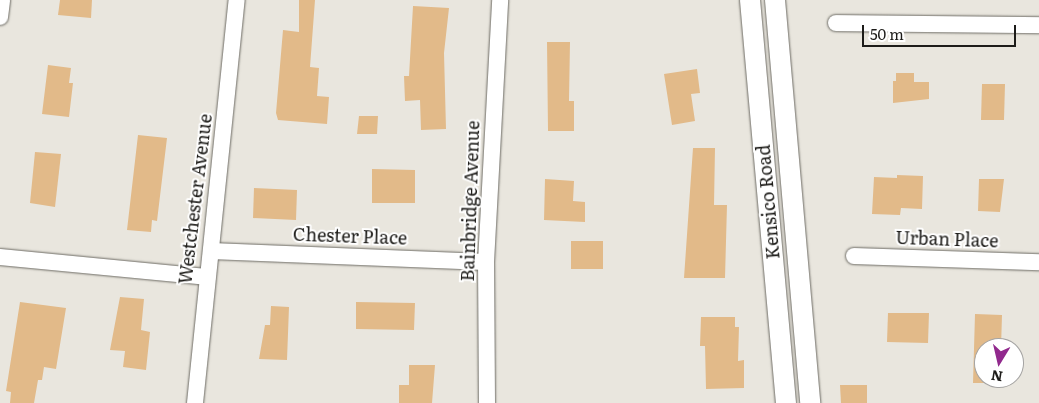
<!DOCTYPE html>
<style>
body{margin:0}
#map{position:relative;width:1039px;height:403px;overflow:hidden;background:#e9e6de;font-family:Literata,serif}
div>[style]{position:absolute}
.building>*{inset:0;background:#e2ba89}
.roads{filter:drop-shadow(0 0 1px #6e6c65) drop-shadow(0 0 1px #6e6c65)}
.minor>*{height:16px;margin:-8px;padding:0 8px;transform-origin:8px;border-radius:8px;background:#fff}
.tertiary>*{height:20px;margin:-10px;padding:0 10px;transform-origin:10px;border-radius:10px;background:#fff}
span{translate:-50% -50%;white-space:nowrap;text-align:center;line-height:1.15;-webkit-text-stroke:4px #fff;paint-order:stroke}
.street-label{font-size:18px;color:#1d1c19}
.north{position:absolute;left:974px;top:338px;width:50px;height:50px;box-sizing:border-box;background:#fff;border:1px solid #a5a4a3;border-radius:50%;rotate:189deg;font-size:14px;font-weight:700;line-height:20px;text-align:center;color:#1d1c19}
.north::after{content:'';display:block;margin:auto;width:18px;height:22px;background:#91298d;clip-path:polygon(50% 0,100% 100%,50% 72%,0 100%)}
.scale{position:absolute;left:862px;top:25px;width:154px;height:22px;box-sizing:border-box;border:2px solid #1d1c19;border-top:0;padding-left:6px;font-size:15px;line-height:18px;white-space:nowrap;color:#1d1c19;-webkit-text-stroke:4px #fff;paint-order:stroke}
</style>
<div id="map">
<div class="building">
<i style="clip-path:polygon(60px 0,92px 0,91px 18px,58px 15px)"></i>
<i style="clip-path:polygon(299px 0,315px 0,310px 67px,319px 68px,317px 96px,329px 97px,327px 124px,278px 120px,276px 113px,283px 30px,299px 32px)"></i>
<i style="clip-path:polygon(413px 6px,449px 8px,444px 53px,446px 129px,421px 130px,420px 100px,405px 101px,404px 76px,409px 76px)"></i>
<i style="clip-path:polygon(547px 42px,570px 42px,569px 101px,574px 101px,574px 131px,548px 131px)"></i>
<i style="clip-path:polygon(48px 65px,71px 68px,69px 83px,73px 83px,69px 117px,42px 114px)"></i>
<i style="clip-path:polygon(697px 69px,700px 93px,691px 94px,695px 121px,672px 125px,664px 74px)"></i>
<i style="clip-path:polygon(896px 73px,914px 73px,914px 82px,929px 82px,929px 99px,893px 103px,893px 81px,896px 81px)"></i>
<i style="clip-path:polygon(982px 84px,1005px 84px,1004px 120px,981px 120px)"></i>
<i style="clip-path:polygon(359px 116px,378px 116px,377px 134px,357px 134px)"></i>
<i style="clip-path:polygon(138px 135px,167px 138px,157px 221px,152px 220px,151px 232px,127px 230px)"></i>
<i style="clip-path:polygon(693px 148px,715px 148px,714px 205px,727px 205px,725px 278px,684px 278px)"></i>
<i style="clip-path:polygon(35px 152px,61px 154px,55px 207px,30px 203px)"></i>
<i style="clip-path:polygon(372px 169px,415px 170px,415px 203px,372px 203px)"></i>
<i style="clip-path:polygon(897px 175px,923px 176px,922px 209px,901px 208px,900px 215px,872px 214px,874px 177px,897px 178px)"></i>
<i style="clip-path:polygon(545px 179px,574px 181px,573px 201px,585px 202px,585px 222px,544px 220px)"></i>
<i style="clip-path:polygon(979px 179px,1004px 179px,1000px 212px,978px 211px)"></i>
<i style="clip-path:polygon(254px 188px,297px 190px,296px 220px,253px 218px)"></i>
<i style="clip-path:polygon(571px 241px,603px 241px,603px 269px,571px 269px)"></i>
<i style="clip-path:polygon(120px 297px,144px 299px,141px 330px,150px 332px,146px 370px,123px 367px,125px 351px,110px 350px)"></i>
<i style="clip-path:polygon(20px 302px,66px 308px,56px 369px,44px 367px,42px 380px,38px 380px,34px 403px,10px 403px,11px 392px,6px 391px)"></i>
<i style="clip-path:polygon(356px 302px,415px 303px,414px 330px,356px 329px)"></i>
<i style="clip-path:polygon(271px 306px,289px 307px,287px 360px,259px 359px,265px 325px,270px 325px)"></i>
<i style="clip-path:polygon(888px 313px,929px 313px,928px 343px,887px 342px)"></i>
<i style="clip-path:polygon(975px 314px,1002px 315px,1001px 348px,984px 348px,984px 378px,1000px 378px,1000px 383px,973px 383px)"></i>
<i style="clip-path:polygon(701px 317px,735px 317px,735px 327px,739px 327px,738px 361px,744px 360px,744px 388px,706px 389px,705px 346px,700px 346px)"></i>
<i style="clip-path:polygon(409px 365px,435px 365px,432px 403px,399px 403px,399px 385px,409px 385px)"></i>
<i style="clip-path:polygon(840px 385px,867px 385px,867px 403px,841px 403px)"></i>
</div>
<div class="roads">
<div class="minor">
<i style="left:0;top:17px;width:17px;rotate:-83deg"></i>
<i style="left:836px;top:23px;width:203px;rotate:0.6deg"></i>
<i style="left:211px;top:251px;width:275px;rotate:2.3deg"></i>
<i style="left:854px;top:256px;width:185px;rotate:1.9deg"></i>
<i style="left:0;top:257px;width:207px;rotate:5.5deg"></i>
<i style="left:195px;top:403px;width:405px;rotate:-84.1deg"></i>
<i style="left:487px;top:403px;width:141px;rotate:-90.4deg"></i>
<i style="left:486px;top:262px;width:262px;rotate:-86.9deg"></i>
</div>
<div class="tertiary">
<i style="left:750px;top:0;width:405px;rotate:84.9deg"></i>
<i style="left:775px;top:0;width:405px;rotate:85deg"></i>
</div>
</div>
<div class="street-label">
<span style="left:195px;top:199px;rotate:-83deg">Westchester Avenue</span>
<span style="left:470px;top:201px;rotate:-88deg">Bainbridge Avenue</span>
<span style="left:768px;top:202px;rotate:-95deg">Kensico Road</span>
<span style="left:350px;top:236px;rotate:2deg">Chester Place</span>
<span style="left:947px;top:239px;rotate:2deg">Urban Place</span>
</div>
<div class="north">N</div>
<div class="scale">50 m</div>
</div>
